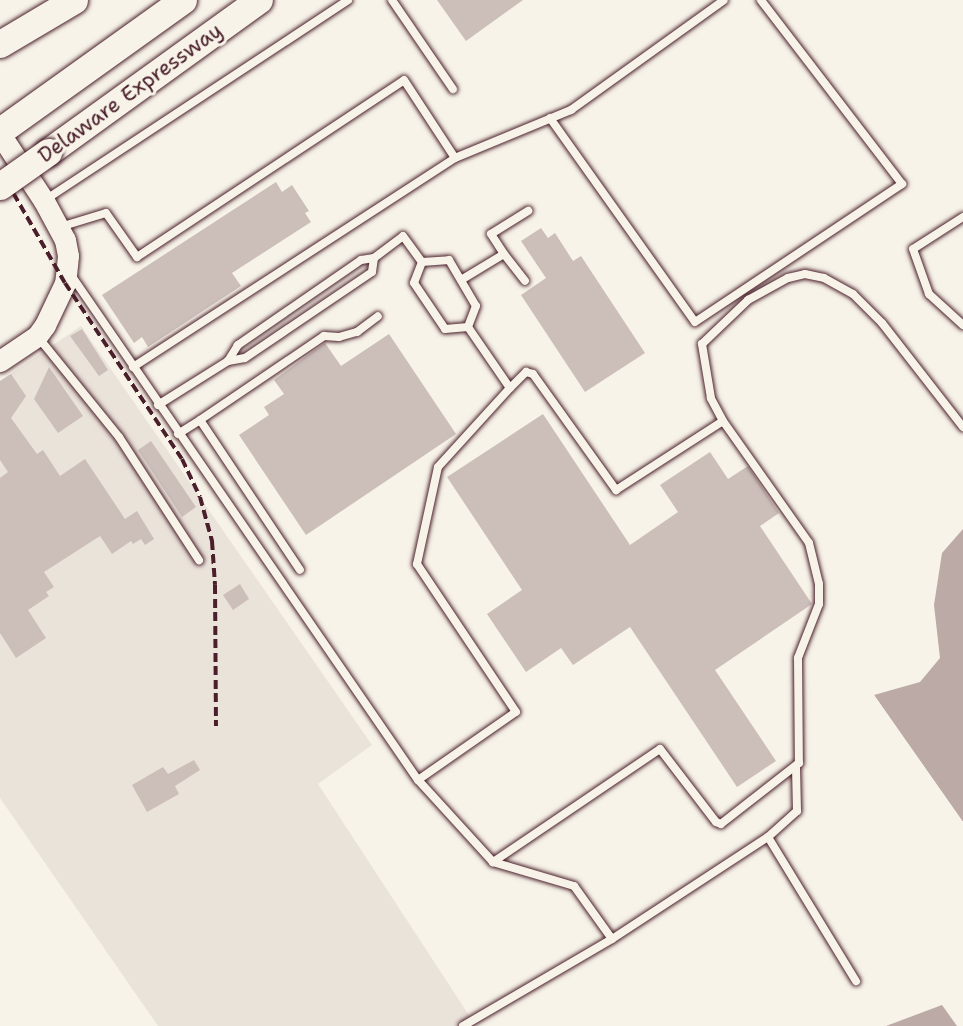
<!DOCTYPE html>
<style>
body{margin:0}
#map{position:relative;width:963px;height:1026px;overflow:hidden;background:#f7f3e8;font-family:"Shantell Sans",sans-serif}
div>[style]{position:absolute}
.built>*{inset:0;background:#eae3da}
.water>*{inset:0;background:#bcaaa7}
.pier>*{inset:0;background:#f7f3e8}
.building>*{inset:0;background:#ccbfb9}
.roads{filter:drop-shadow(0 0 2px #4a1f2b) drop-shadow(0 0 2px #4a1f2b)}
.lane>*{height:8px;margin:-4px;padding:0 4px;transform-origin:4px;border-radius:4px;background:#f7f3e8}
.secondary>*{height:21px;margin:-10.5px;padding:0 10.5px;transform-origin:10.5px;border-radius:10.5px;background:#f7f3e8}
.highway>*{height:27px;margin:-13.5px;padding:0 13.5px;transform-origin:13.5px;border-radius:13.5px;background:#f7f3e8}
.rail>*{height:4px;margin-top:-2px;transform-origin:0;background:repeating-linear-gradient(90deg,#4a1f2b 0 9px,transparent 0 13.5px)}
.bridges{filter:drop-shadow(0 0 2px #4a1f2b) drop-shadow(0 0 2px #4a1f2b)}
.highway-bridge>*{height:27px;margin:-13.5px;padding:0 13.5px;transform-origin:13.5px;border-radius:13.5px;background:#f7f3e8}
span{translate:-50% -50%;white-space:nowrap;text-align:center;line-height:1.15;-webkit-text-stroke:6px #f7f3e8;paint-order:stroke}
.street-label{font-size:21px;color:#4a1f2b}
</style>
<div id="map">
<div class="built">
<i style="clip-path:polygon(81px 326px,372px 745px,318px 784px,476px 1026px,158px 1026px,0 798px,0 381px)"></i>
</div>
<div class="water">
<i style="clip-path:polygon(963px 529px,963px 822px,874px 695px,920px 682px,940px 658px,934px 605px,942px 553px)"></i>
<i style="clip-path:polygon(942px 1005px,957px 1026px,886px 1026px)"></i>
</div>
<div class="pier">
<i style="clip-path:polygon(874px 695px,963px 822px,963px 825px,873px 698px)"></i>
</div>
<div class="building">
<i style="clip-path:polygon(437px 0,523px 0,466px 41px)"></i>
<i style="clip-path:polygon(276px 182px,282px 192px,292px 185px,309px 211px,305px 213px,311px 222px,232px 273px,241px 286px,148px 347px,142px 337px,134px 343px,102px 295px)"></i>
<i style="clip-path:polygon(541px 228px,548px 238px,555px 233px,573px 261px,581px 256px,645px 353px,585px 392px,521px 295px,546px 278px,521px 241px)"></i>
<i style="clip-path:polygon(82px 329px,108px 370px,99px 376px,70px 336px)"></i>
<i style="clip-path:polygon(389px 334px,456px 434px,306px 535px,239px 435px,269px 415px,264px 407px,284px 394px,274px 380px,312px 352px,325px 343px,341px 366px)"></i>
<i style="clip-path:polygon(49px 367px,83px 416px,58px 433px,34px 399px)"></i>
<i style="clip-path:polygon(11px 374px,26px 396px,11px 418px,37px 454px,43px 450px,60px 476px,85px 459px,125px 519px,137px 511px,154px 539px,145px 545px,141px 539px,133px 544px,131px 541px,112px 554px,100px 536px,44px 572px,54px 587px,46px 592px,49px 596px,28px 610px,46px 638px,16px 658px,0 633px,0 478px,8px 472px,0 460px,0 381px)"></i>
<i style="clip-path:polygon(543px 414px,630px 545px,678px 512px,660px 485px,710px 452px,728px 479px,748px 466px,779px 513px,760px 526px,812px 604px,715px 670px,776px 761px,737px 787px,630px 627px,573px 665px,561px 648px,526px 672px,487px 614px,522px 590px,447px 477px)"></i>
<i style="clip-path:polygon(151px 441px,196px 507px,182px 517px,138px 450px)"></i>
<i style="clip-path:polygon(240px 584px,249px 599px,233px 610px,223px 595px)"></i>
<i style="clip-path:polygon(194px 760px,200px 770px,175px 786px,179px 794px,147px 812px,132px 785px,163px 767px,168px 774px)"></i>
</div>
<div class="roads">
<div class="lane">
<i style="left:392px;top:0;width:108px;rotate:55.6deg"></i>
<i style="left:550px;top:118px;width:250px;rotate:54.6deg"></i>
<i style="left:695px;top:322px;width:249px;rotate:-33.7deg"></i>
<i style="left:902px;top:184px;width:232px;rotate:-127.5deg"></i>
<i style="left:455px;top:158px;width:126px;rotate:-22.5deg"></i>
<i style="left:571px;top:110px;width:188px;rotate:-35.7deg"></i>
<i style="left:45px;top:200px;width:363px;rotate:-33.4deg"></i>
<i style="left:963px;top:217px;width:59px;rotate:147.4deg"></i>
<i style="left:913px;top:249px;width:48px;rotate:70.4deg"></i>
<i style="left:929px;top:294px;width:46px;rotate:42.4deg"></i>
<i style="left:60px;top:227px;width:48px;rotate:-16.9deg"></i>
<i style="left:106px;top:213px;width:54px;rotate:54.8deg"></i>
<i style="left:137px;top:257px;width:320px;rotate:-33.5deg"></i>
<i style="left:404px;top:80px;width:93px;rotate:56.8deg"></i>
<i style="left:455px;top:158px;width:384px;rotate:147deg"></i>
<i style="left:504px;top:254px;width:34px;rotate:52deg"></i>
<i style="left:374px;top:258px;width:36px;rotate:-37deg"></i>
<i style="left:403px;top:236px;width:32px;rotate:54deg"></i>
<i style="left:422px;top:262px;width:27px;rotate:-4deg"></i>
<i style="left:449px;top:260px;width:53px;rotate:59.6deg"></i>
<i style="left:476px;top:306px;width:22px;rotate:111deg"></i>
<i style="left:422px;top:262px;width:22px;rotate:111deg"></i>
<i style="left:414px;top:283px;width:55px;rotate:56deg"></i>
<i style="left:445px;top:329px;width:23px;rotate:-5deg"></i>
<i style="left:71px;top:275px;width:613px;rotate:55.51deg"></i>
<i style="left:461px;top:280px;width:50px;rotate:-31.2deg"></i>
<i style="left:504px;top:254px;width:24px;rotate:-123deg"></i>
<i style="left:491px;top:234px;width:44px;rotate:-31.9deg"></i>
<i style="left:468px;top:327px;width:74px;rotate:55.5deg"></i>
<i style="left:510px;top:388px;width:23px;rotate:-45deg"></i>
<i style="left:526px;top:372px;width:7px;rotate:16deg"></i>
<i style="left:533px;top:374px;width:143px;rotate:54.4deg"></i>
<i style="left:616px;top:490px;width:127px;rotate:-32.8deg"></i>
<i style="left:723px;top:421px;width:149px;rotate:54.8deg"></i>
<i style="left:809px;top:543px;width:42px;rotate:76.3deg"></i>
<i style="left:819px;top:584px;width:20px;rotate:90deg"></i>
<i style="left:819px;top:604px;width:58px;rotate:111.3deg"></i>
<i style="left:798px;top:658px;width:105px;rotate:89.5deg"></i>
<i style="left:799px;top:763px;width:99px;rotate:142deg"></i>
<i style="left:721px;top:824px;width:5px;rotate:-158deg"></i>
<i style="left:716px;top:822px;width:92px;rotate:-127.5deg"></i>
<i style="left:660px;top:749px;width:202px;rotate:145.9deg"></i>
<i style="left:493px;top:862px;width:111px;rotate:-132.4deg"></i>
<i style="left:418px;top:780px;width:119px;rotate:-34.8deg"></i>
<i style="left:516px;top:712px;width:178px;rotate:-123.8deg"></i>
<i style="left:417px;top:564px;width:99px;rotate:-77.8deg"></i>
<i style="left:438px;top:467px;width:107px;rotate:-47.7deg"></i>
<i style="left:38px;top:337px;width:129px;rotate:51deg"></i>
<i style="left:119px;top:437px;width:147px;rotate:57deg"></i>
<i style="left:158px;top:405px;width:83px;rotate:-32.2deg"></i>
<i style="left:228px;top:361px;width:17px;rotate:-10deg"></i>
<i style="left:245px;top:358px;width:153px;rotate:-34.1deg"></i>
<i style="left:372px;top:272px;width:14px;rotate:-82deg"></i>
<i style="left:374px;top:258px;width:13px;rotate:171deg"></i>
<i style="left:361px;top:260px;width:150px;rotate:145.4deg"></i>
<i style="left:238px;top:345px;width:19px;rotate:122deg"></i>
<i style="left:200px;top:420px;width:150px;rotate:-34.1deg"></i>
<i style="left:324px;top:336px;width:15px;rotate:4deg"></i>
<i style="left:339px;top:337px;width:19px;rotate:-16deg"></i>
<i style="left:357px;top:332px;width:26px;rotate:-37deg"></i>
<i style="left:723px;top:421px;width:26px;rotate:-118deg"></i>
<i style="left:711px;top:398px;width:55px;rotate:-99.5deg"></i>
<i style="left:702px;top:344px;width:64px;rotate:-43.7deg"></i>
<i style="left:748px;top:300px;width:46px;rotate:-28.8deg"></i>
<i style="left:788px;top:278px;width:17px;rotate:-13deg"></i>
<i style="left:805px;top:274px;width:19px;rotate:12deg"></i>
<i style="left:824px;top:278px;width:33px;rotate:29deg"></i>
<i style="left:853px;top:294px;width:41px;rotate:45deg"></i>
<i style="left:882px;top:323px;width:132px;rotate:52.1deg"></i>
<i style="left:178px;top:434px;width:26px;rotate:-32deg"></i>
<i style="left:200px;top:420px;width:180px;rotate:56.3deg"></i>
<i style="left:768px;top:837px;width:39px;rotate:-42deg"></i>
<i style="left:797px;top:811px;width:43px;rotate:-91.3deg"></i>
<i style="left:612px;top:939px;width:186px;rotate:-33.2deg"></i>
<i style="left:768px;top:837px;width:169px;rotate:58.6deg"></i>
<i style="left:463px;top:1026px;width:173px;rotate:-30.3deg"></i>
<i style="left:612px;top:939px;width:65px;rotate:-125.6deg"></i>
<i style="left:574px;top:886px;width:84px;rotate:-163.5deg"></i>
</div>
<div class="secondary">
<i style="left:0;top:134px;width:80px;rotate:56.7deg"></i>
<i style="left:44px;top:201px;width:44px;rotate:61.7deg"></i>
<i style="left:65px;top:240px;width:16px;rotate:79deg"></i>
<i style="left:68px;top:256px;width:27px;rotate:96deg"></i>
<i style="left:65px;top:283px;width:47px;rotate:115.5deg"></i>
<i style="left:45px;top:325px;width:14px;rotate:126deg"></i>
<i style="left:37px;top:336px;width:45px;rotate:146deg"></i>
</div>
<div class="highway">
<i style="left:0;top:44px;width:86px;rotate:-30.7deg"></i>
<i style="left:0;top:131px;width:225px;rotate:-35.6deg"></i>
<i style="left:48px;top:152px;width:260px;rotate:-35.8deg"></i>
</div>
</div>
<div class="rail">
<i style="left:0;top:170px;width:130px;rotate:60.1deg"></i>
<i style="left:65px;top:283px;width:211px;rotate:56.4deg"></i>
<i style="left:182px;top:459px;width:42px;rotate:64.7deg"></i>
<i style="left:200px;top:497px;width:46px;rotate:74.7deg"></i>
<i style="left:212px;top:541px;width:44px;rotate:86.1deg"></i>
<i style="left:215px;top:585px;width:141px;rotate:89.6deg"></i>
</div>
<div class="bridges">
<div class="highway-bridge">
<i style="left:0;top:186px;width:59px;rotate:-35.3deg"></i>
</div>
</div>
<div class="street-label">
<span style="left:130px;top:93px;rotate:-36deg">Delaware Expressway</span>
</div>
</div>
